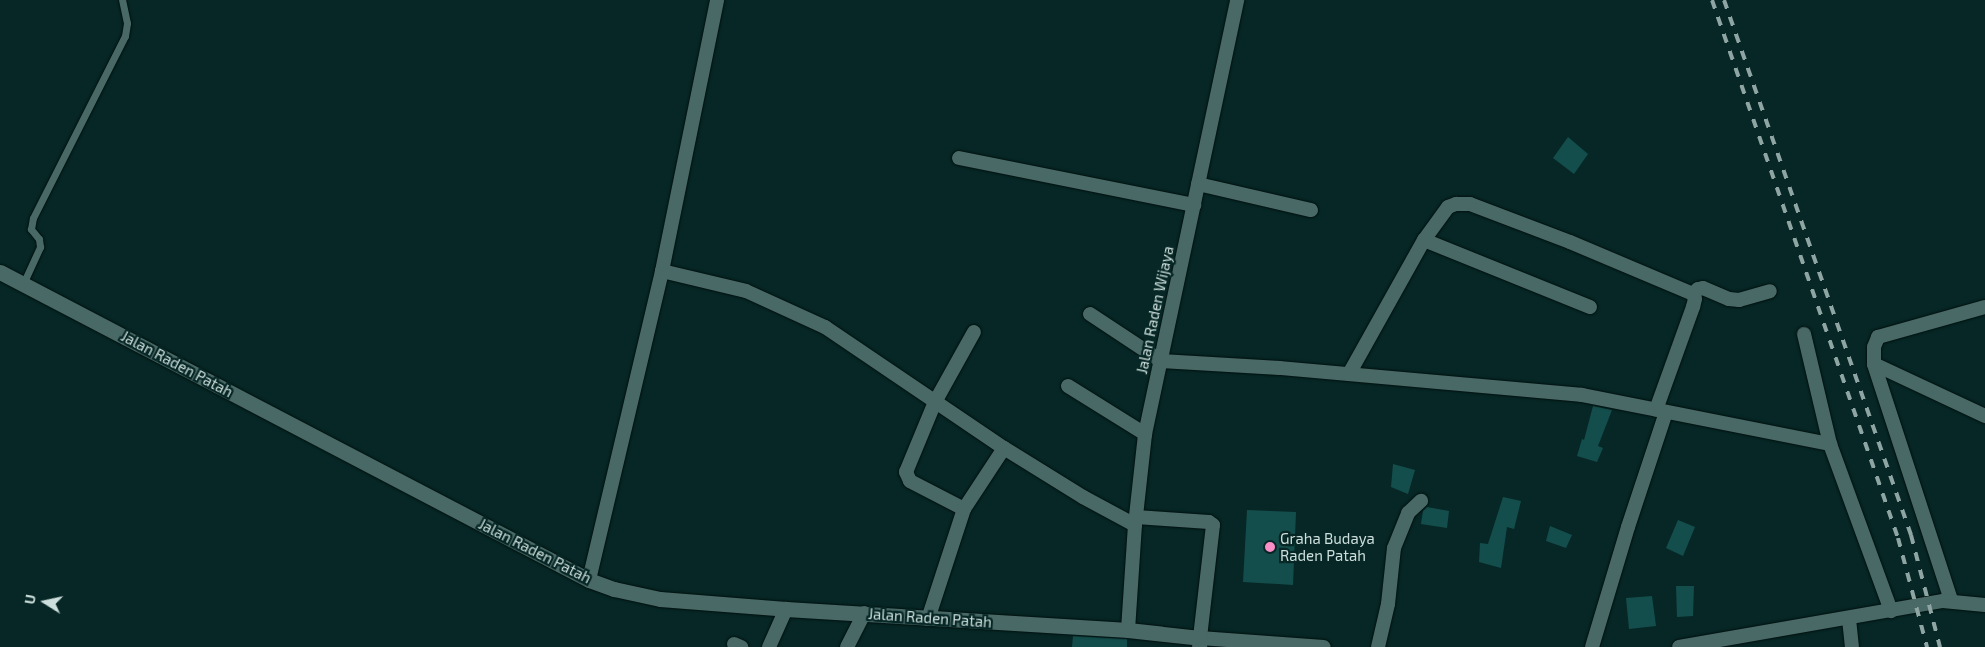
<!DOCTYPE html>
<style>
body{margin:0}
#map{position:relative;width:1985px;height:647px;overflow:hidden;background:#062725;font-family:"Exo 2",sans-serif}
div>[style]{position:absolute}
.building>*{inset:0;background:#144e4c}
.roads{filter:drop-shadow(0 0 1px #000f0e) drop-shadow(0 0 1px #000f0e)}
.service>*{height:7px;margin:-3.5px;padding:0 3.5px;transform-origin:3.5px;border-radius:3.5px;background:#496967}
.minor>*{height:14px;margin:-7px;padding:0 7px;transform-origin:7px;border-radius:7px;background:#496967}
.tertiary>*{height:15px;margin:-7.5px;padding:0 7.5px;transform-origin:7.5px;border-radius:7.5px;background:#496967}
.rail>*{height:4px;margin-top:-2px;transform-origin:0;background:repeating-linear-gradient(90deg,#8ea5a3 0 9px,transparent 0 18px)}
.dots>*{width:14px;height:14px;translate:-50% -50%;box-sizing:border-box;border:2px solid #062725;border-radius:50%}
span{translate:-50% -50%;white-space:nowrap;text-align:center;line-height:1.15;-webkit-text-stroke:4.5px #062725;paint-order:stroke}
.street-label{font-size:15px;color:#cddfdd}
.poi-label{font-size:15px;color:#cddfdd}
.left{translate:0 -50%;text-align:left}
.north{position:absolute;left:20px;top:577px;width:50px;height:50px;-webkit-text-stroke:4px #062725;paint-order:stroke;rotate:280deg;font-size:14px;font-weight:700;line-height:20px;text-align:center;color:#cddfdd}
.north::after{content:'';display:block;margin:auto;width:18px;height:22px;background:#cddfdd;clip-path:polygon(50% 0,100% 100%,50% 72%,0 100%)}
</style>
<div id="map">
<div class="building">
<i style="clip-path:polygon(1568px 137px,1588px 154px,1574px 174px,1553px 158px)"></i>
<i style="clip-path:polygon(1593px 406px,1612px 410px,1598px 446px,1603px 448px,1597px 462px,1577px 456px,1582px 439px,1584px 440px)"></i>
<i style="clip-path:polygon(1393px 464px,1415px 470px,1408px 494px,1391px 487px)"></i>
<i style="clip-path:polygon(1503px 497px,1521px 501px,1514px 529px,1507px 527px,1501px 568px,1479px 562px,1480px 543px,1488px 544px)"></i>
<i style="clip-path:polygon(1427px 507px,1449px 511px,1447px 528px,1421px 524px,1423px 511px)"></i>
<i style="clip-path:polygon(1247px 510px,1296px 512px,1293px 585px,1243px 582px)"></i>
<i style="clip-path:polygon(1678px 520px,1695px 527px,1683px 556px,1666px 548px)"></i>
<i style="clip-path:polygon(1550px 526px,1572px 535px,1566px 548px,1546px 541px)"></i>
<i style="clip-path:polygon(1676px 586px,1694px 586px,1693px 616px,1677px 617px)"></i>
<i style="clip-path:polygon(1652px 596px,1656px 626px,1629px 629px,1626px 598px)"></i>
<i style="clip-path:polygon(1073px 636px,1127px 639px,1127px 647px,1072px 647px)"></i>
</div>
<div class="roads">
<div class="service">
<i style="left:23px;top:284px;width:41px;rotate:-65.3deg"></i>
<i style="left:40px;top:247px;width:8px;rotate:-97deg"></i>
<i style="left:39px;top:239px;width:13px;rotate:-129deg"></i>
<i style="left:31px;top:229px;width:11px;rotate:-80deg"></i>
<i style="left:33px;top:218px;width:204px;rotate:-63.2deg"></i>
<i style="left:125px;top:36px;width:13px;rotate:-81deg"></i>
<i style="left:127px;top:23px;width:24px;rotate:-102deg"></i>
</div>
<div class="minor">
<i style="left:959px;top:158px;width:240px;rotate:11.3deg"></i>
<i style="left:1198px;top:184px;width:116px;rotate:13deg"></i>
<i style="left:1424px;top:240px;width:179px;rotate:22deg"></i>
<i style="left:662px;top:271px;width:86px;rotate:13.4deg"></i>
<i style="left:746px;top:291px;width:87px;rotate:24.5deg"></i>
<i style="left:825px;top:327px;width:216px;rotate:34.1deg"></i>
<i style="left:1004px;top:448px;width:93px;rotate:31.8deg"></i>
<i style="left:1083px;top:497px;width:59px;rotate:28.3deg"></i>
<i style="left:1693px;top:294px;width:7px;rotate:-45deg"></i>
<i style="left:1698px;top:289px;width:5px;rotate:-11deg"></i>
<i style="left:1703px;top:288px;width:28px;rotate:23deg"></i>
<i style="left:1729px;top:299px;width:10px;rotate:6deg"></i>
<i style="left:1739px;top:300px;width:32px;rotate:-16deg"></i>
<i style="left:1090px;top:314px;width:85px;rotate:33.5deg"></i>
<i style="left:1161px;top:361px;width:119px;rotate:3.4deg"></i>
<i style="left:1280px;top:368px;width:303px;rotate:5.1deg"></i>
<i style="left:1582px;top:395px;width:253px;rotate:11.2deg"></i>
<i style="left:1804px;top:334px;width:113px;rotate:76.7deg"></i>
<i style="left:1830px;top:444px;width:178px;rotate:69.9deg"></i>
<i style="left:1874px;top:364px;width:123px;rotate:25.1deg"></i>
<i style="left:1349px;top:374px;width:154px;rotate:-60.8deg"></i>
<i style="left:1424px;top:240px;width:41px;rotate:-54deg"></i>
<i style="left:1448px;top:207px;width:9px;rotate:-21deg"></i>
<i style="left:1456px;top:204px;width:14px"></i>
<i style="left:1470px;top:204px;width:107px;rotate:20.8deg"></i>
<i style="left:1570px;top:242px;width:134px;rotate:22.9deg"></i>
<i style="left:1693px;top:294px;width:5px;rotate:68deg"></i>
<i style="left:1695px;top:299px;width:8px;rotate:104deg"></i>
<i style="left:1693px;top:307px;width:109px;rotate:109.8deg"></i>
<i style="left:1068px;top:386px;width:91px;rotate:31.9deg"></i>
<i style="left:964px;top:509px;width:61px;rotate:-152.6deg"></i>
<i style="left:910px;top:481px;width:10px;rotate:-114deg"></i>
<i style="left:906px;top:472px;width:76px;rotate:-67.5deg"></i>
<i style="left:935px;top:402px;width:80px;rotate:-60.9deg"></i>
<i style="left:1136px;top:517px;width:73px;rotate:3.9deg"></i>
<i style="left:1209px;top:522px;width:5px;rotate:37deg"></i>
<i style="left:1213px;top:525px;width:114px;rotate:96.6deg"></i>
<i style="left:1200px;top:638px;width:124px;rotate:4.2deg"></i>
<i style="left:589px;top:580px;width:318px;rotate:-76.7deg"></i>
<i style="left:662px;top:271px;width:277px;rotate:-78.5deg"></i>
<i style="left:1951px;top:600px;width:248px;rotate:-108.1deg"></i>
<i style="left:1874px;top:364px;width:17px;rotate:-90deg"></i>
<i style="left:1874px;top:347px;width:11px;rotate:-68deg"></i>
<i style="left:1878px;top:337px;width:111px;rotate:-15.7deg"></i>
<i style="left:928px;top:619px;width:116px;rotate:-71.9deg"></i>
<i style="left:964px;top:509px;width:73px;rotate:-56.7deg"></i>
<i style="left:1849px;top:619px;width:28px;rotate:84deg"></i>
<i style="left:1128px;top:630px;width:105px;rotate:-86.2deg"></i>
<i style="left:1135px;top:525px;width:92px;rotate:-83.7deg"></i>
<i style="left:1145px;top:434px;width:444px;rotate:-78deg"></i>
<i style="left:734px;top:644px;width:8px;rotate:23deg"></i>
<i style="left:769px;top:647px;width:42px;rotate:-65.9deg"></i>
<i style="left:847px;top:647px;width:38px;rotate:-63deg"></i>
<i style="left:1378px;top:647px;width:44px;rotate:-76.9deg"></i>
<i style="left:1388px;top:604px;width:56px;rotate:-83.9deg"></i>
<i style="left:1394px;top:548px;width:38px;rotate:-68deg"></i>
<i style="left:1408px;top:513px;width:18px;rotate:-43deg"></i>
<i style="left:1592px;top:647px;width:125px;rotate:-73.3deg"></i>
<i style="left:1628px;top:527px;width:121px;rotate:-71.7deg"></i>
<i style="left:1679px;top:647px;width:268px;rotate:-9.9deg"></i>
<i style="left:1943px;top:601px;width:42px;rotate:5.4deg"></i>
</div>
<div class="tertiary">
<i style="left:0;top:272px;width:665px;rotate:27.61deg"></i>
<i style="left:589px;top:580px;width:27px;rotate:20deg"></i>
<i style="left:614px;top:589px;width:47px;rotate:12.3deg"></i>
<i style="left:660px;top:599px;width:126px;rotate:4.5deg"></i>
<i style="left:786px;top:609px;width:343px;rotate:3.5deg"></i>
<i style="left:1128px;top:630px;width:72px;rotate:6.3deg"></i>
<i style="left:1200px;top:638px;width:9px;rotate:96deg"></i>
</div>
</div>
<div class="rail">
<i style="left:1712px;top:0;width:569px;rotate:70.93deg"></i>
<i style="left:1898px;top:538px;width:113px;rotate:75.1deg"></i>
<i style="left:1724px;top:0;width:567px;rotate:70.73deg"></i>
<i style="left:1911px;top:535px;width:116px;rotate:75.5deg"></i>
</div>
<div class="dots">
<i style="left:1270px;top:547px;background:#fa8fc8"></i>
</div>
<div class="street-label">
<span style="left:1155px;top:310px;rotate:-78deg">Jalan Raden Wijaya</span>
<span style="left:177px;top:364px;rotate:28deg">Jalan Raden Patah</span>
<span style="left:535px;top:551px;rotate:27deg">Jalan Raden Patah</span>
<span style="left:930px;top:618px;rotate:4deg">Jalan Raden Patah</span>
</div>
<div class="poi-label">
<span class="left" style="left:1280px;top:547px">Graha Budaya<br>Raden Patah</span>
</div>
<div class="north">U</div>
</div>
